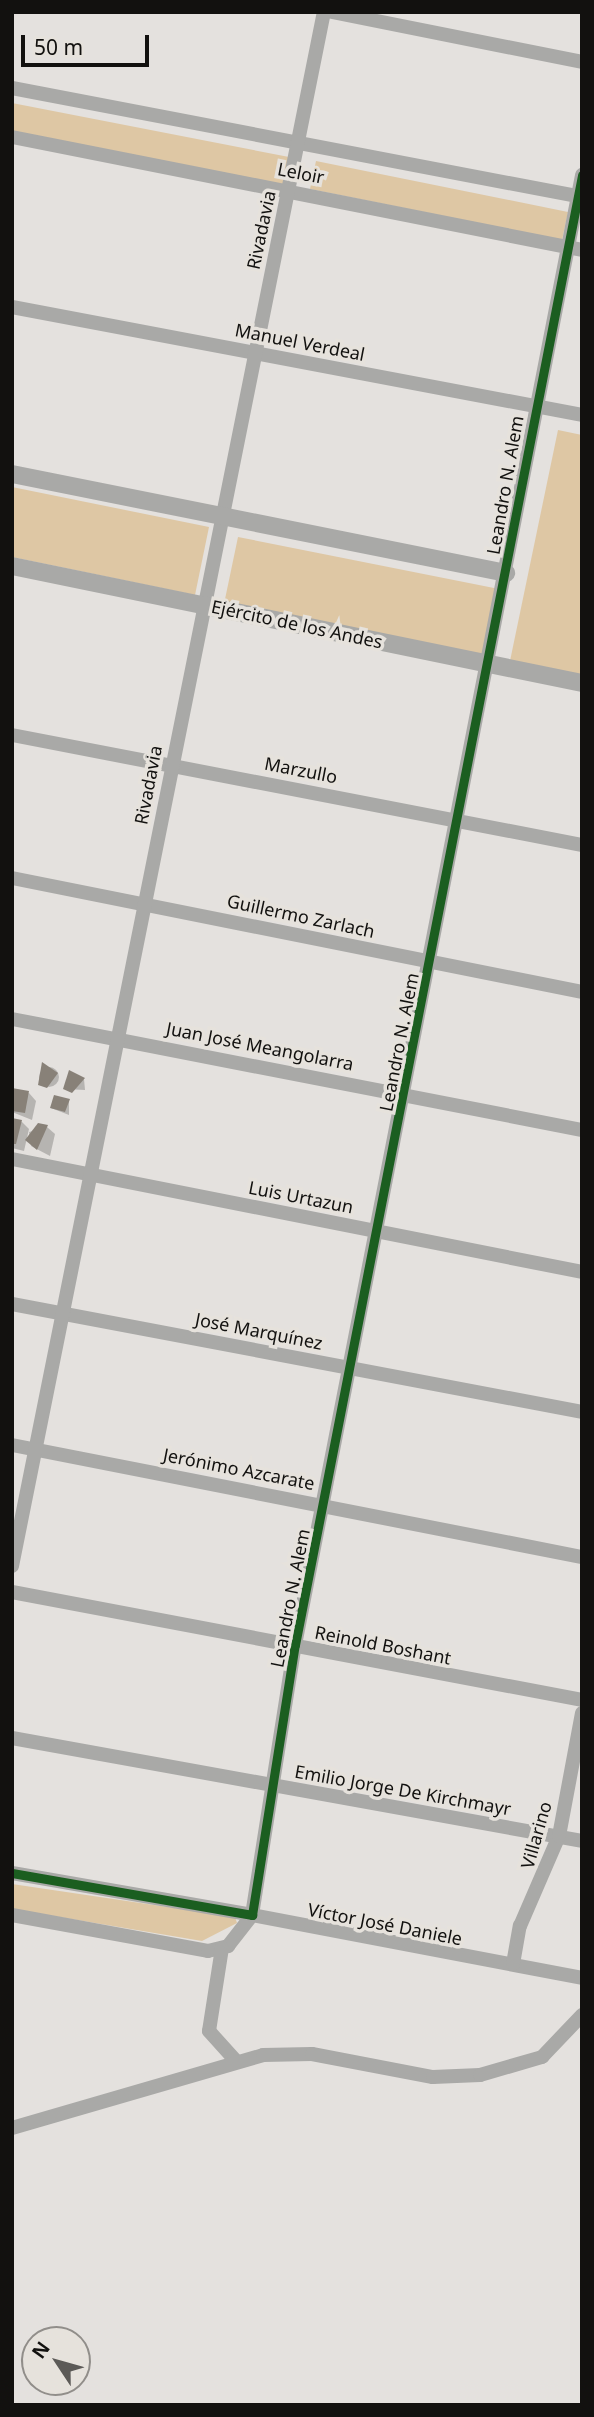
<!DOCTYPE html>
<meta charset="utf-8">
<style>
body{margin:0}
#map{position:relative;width:594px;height:2417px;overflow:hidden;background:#e4e1de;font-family:"Noto Sans",sans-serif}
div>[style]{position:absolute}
.green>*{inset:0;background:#dec7a4}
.shadow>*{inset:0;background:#0003}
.round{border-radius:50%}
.building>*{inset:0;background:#888178}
.minor>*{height:14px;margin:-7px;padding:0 7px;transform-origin:7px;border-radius:7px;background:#a9a9a7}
.tertiary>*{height:18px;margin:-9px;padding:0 9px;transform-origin:9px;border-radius:9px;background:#a9a9a7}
.cycleway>*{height:9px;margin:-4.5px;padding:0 4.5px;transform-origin:4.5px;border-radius:4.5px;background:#1b5e20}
span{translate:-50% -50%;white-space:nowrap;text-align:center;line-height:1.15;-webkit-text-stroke:7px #e6e2dc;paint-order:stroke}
.street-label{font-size:18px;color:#12110f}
.frame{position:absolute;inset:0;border:14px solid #12110f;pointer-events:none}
.north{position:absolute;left:21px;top:2326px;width:70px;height:70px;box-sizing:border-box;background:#e6e2dc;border:2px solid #918e8a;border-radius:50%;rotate:306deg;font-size:19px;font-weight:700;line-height:28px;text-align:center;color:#12110f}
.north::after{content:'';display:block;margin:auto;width:24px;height:32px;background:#5c5a57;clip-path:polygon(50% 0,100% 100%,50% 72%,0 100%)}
.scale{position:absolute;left:21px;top:35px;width:128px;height:32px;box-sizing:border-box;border:4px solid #12110f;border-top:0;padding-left:9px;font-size:21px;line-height:24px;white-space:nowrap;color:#12110f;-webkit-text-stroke:5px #e6e2dc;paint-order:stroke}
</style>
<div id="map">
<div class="green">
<i style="clip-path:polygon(12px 103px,289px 157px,283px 185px,12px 132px)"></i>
<i style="clip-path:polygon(316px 161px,568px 212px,562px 240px,310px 189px)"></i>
<i style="clip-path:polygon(558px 430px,582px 435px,582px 676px,510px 661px)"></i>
<i style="clip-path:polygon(12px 487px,209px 527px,195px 595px,12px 557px)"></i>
<i style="clip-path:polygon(238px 537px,499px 589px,485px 657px,224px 604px)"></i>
<i style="clip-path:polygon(12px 1884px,235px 1917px,237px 1923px,202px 1941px,12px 1909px)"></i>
</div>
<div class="shadow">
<i class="round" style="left:39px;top:1067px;width:20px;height:20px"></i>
<i style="clip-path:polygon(84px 1079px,85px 1090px,65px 1089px)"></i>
<i style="clip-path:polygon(29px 1093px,36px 1101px,32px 1120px,12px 1112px,12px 1097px)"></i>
<i style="clip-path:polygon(69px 1101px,69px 1115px,51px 1108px)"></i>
<i style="clip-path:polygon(22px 1122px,29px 1129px,24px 1151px,12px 1148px,12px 1124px)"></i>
<i style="clip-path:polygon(47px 1127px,55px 1134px,50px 1156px,31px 1146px,29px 1132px)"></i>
</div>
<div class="building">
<i style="clip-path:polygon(42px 1062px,58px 1073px,47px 1088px,38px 1085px)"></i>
<i style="clip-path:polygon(69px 1070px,85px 1078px,72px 1093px,63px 1089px)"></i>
<i style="clip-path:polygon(12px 1088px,29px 1091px,25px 1113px,12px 1111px)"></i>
<i style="clip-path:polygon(54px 1095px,70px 1099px,65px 1112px,50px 1108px)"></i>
<i style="clip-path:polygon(12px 1118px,22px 1120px,16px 1144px,12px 1144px)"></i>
<i style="clip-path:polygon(38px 1123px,48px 1125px,37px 1150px,25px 1140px)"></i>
</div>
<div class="minor">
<i style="left:332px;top:12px;width:255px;rotate:11.3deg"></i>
<i style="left:12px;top:88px;width:580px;rotate:10.83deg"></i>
<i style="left:12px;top:137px;width:581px;rotate:11.21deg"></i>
<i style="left:12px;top:307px;width:580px;rotate:10.73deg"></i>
<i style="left:12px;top:735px;width:581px;rotate:10.92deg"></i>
<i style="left:12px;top:878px;width:581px;rotate:11.31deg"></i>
<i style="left:12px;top:1019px;width:581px;rotate:11.02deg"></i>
<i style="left:12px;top:1159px;width:581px;rotate:11.21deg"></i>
<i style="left:12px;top:1304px;width:580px;rotate:10.73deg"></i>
<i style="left:12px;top:1445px;width:581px;rotate:11.12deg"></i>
<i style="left:12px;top:1566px;width:1585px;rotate:-78.65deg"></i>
<i style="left:12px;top:1592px;width:580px;rotate:10.73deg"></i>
<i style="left:12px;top:1738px;width:579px;rotate:10.24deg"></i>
<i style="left:12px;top:1873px;width:244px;rotate:9.9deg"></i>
<i style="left:252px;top:1915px;width:273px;rotate:-81deg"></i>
<i style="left:295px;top:1645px;width:1498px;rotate:-78.95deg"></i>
<i style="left:12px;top:1915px;width:199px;rotate:10.4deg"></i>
<i style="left:208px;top:1951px;width:21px;rotate:-14deg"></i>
<i style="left:228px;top:1946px;width:39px;rotate:-52deg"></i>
<i style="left:252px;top:1915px;width:336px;rotate:10.8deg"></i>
<i style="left:222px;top:1948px;width:84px;rotate:98.9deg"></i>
<i style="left:209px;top:2031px;width:40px;rotate:48deg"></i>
<i style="left:513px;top:1964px;width:39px;rotate:-80deg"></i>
<i style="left:520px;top:1926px;width:98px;rotate:-66.6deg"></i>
<i style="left:559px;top:1836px;width:125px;rotate:-79.4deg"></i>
<i style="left:12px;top:2128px;width:261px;rotate:-16.2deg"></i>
<i style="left:263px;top:2055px;width:49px;rotate:-1.2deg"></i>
<i style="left:312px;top:2054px;width:123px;rotate:10.8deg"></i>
<i style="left:433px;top:2077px;width:47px;rotate:-2.4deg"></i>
<i style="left:480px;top:2075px;width:65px;rotate:-16.2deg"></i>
<i style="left:542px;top:2057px;width:58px;rotate:-46.4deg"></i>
</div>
<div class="tertiary">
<i style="left:12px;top:474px;width:504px;rotate:11.33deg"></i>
<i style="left:12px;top:566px;width:582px;rotate:11.6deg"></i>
</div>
<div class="cycleway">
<i style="left:12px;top:1873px;width:244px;rotate:9.9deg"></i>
<i style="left:252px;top:1915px;width:273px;rotate:-81deg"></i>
<i style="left:295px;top:1645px;width:1498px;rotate:-78.95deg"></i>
</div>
<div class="street-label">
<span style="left:301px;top:173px;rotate:11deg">Leloir</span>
<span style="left:261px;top:230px;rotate:-78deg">Rivadavia</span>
<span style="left:300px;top:342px;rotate:11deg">Manuel Verdeal</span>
<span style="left:505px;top:485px;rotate:-80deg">Leandro N. Alem</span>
<span style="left:297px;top:624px;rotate:12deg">Ejército de los Andes</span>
<span style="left:301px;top:770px;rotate:11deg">Marzullo</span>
<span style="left:148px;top:785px;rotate:-79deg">Rivadavia</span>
<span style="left:301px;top:916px;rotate:12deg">Guillermo Zarlach</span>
<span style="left:399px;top:1042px;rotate:-79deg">Leandro N. Alem</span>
<span style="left:260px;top:1046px;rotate:11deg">Juan José Meangolarra</span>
<span style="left:301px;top:1197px;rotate:11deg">Luis Urtazun</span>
<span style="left:259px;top:1331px;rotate:11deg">José Marquínez</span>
<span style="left:239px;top:1469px;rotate:11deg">Jerónimo Azcarate</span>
<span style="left:290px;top:1598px;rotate:-79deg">Leandro N. Alem</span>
<span style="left:383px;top:1645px;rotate:11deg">Reinold Boshant</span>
<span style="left:403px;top:1790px;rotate:10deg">Emilio Jorge De Kirchmayr</span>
<span style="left:536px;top:1835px;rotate:-74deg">Villarino</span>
<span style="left:385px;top:1924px;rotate:11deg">Víctor José Daniele</span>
</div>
<div class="frame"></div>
<div class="north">N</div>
<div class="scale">50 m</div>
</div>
